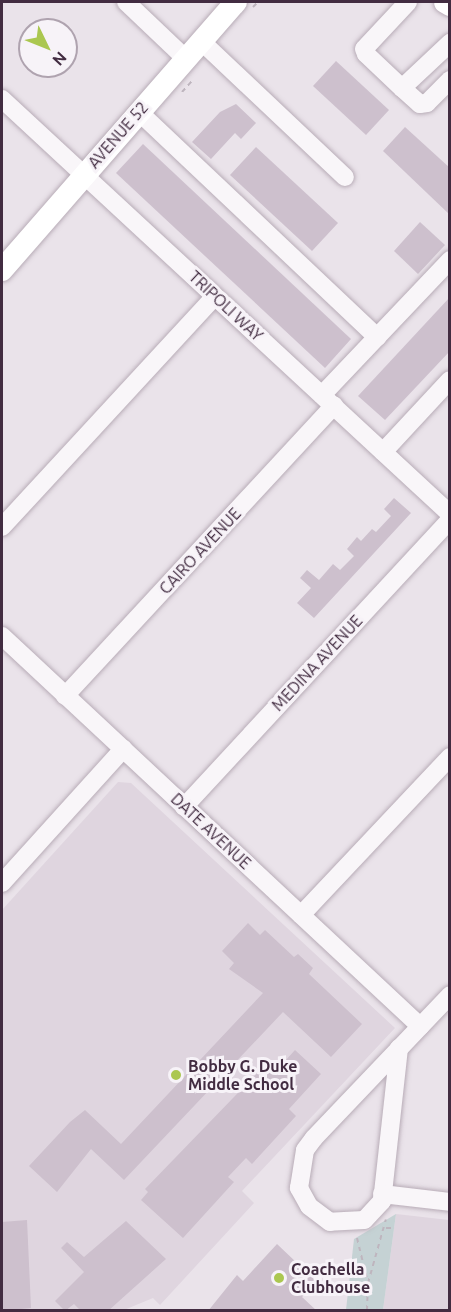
<!DOCTYPE html>
<style>
body{margin:0}
#map{position:relative;width:451px;height:1312px;overflow:hidden;background:#eae3ea;font-family:Ubuntu,sans-serif}
div>[style]{position:absolute}
.built>*{inset:0;background:#dfd5df}
.green>*{inset:0;background:#c5d2d4}
.building>*{inset:0;background:#cdc0cd}
.path>*{height:2px;margin-top:-1px;transform-origin:0;background:repeating-linear-gradient(90deg,#beb5be 0 4.5px,transparent 0 9px)}
.roads{filter:drop-shadow(0 0 2px #b8acb7) drop-shadow(0 0 2px #b8acb7)}
.minor>*{height:18px;margin:-9px;padding:0 9px;transform-origin:9px;border-radius:9px;background:#f9f6f9}
.major>*{height:22px;margin:-11px;padding:0 11px;transform-origin:11px;border-radius:11px;background:#fff}
.dots>*{width:16px;height:16px;translate:-50% -50%;box-sizing:border-box;border:3px solid #f7f3f8;border-radius:50%}
span{translate:-50% -50%;white-space:nowrap;text-align:center;line-height:1.15;-webkit-text-stroke:6px #f7f3f8;paint-order:stroke}
.street-label{font-size:16px;color:#422c41}
.poi-label{font-size:16px;color:#422c41;font-weight:700}
.left{translate:0 -50%;text-align:left}
.frame{position:absolute;inset:0;border:3px solid #422c41;pointer-events:none}
.north{position:absolute;left:18px;top:18px;width:60px;height:60px;box-sizing:border-box;background:#f7f3f8;border:2px solid #afa3af;border-radius:50%;rotate:133deg;font-size:16px;font-weight:700;line-height:24px;text-align:center;color:#422c41}
.north::after{content:'';display:block;margin:auto;width:21px;height:27px;background:#abc750;clip-path:polygon(50% 0,100% 100%,50% 72%,0 100%)}
</style>
<div id="map">
<div class="built">
<i style="clip-path:polygon(118px 782px,131px 783px,395px 1028px,242px 1191px,254px 1203px,160px 1305px,153px 1298px,124px 1310px,2px 1310px,2px 910px)"></i>
<i style="clip-path:polygon(396px 1214px,449px 1220px,449px 1310px,383px 1310px)"></i>
</div>
<div class="green">
<i style="clip-path:polygon(396px 1214px,383px 1310px,346px 1310px,354px 1239px)"></i>
</div>
<div class="building">
<i style="clip-path:polygon(336px 61px,389px 110px,366px 135px,313px 86px)"></i>
<i style="clip-path:polygon(236px 104px,256px 123px,241px 139px,235px 133px,211px 159px,192px 142px,220px 112px)"></i>
<i style="clip-path:polygon(405px 127px,450px 168px,450px 215px,383px 151px)"></i>
<i style="clip-path:polygon(143px 144px,351px 339px,325px 368px,116px 173px)"></i>
<i style="clip-path:polygon(256px 147px,338px 223px,312px 251px,230px 175px)"></i>
<i style="clip-path:polygon(420px 222px,445px 245px,418px 274px,394px 251px)"></i>
<i style="clip-path:polygon(450px 297px,450px 351px,385px 420px,358px 396px)"></i>
<i style="clip-path:polygon(394px 498px,411px 513px,314px 618px,297px 603px,311px 588px,300px 578px,307px 570px,319px 580px,333px 564px,340px 570px,354px 556px,347px 549px,357px 537px,361px 541px,372px 529px,376px 532px,391px 516px,384px 509px)"></i>
<i style="clip-path:polygon(248px 923px,260px 935px,265px 930px,294px 957px,298px 954px,313px 968px,309px 974px,362px 1024px,331px 1057px,283px 1012px,124px 1180px,91px 1149px,57px 1192px,29px 1166px,70px 1122px,85px 1110px,121px 1144px,263px 993px,229px 969px,234px 963px,222px 951px)"></i>
<i style="clip-path:polygon(295px 1050px,321px 1074px,289px 1109px,296px 1116px,252px 1164px,246px 1158px,228px 1177px,234px 1182px,183px 1238px,141px 1200px,148px 1192px,145px 1189px,266px 1064px,275px 1072px)"></i>
<i style="clip-path:polygon(27px 1220px,31px 1308px,2px 1311px,2px 1222px)"></i>
<i style="clip-path:polygon(126px 1221px,166px 1259px,108px 1311px,81px 1311px,74px 1304px,65px 1311px,55px 1301px,84px 1272px,61px 1248px,67px 1242px,84px 1257px)"></i>
<i style="clip-path:polygon(277px 1244px,317px 1282px,302px 1297px,317px 1311px,208px 1311px,237px 1275px,243px 1281px)"></i>
</div>
<div class="path">
<i style="left:253px;top:7px;width:7px;rotate:-45deg"></i>
<i style="left:182px;top:92px;width:15px;rotate:-48deg"></i>
<i style="left:386px;top:1228px;width:8px"></i>
<i style="left:357px;top:1238px;width:46px;rotate:76.3deg"></i>
<i style="left:367px;top:1310px;width:27px;rotate:-88deg"></i>
<i style="left:368px;top:1283px;width:66px;rotate:-74.3deg"></i>
</div>
<div class="roads">
<div class="minor">
<i style="left:126px;top:2px;width:81px;rotate:43.5deg"></i>
<i style="left:408px;top:2px;width:64px;rotate:133.1deg"></i>
<i style="left:364px;top:49px;width:5px;rotate:68deg"></i>
<i style="left:366px;top:54px;width:50px;rotate:43.4deg"></i>
<i style="left:402px;top:88px;width:66px;rotate:-43.2deg"></i>
<i style="left:201px;top:41px;width:198px;rotate:43.4deg"></i>
<i style="left:402px;top:88px;width:24px;rotate:42deg"></i>
<i style="left:420px;top:104px;width:7px;rotate:-8deg"></i>
<i style="left:427px;top:103px;width:33px;rotate:-45deg"></i>
<i style="left:2px;top:99px;width:611px;rotate:42.81deg"></i>
<i style="left:139px;top:112px;width:328px;rotate:43.4deg"></i>
<i style="left:322px;top:395px;width:186px;rotate:-46.5deg"></i>
<i style="left:383px;top:452px;width:98px;rotate:-47.1deg"></i>
<i style="left:2px;top:527px;width:314px;rotate:-47.3deg"></i>
<i style="left:2px;top:636px;width:572px;rotate:43.02deg"></i>
<i style="left:65px;top:696px;width:396px;rotate:-47.2deg"></i>
<i style="left:184px;top:807px;width:391px;rotate:-47.2deg"></i>
<i style="left:2px;top:883px;width:181px;rotate:-47.9deg"></i>
<i style="left:301px;top:915px;width:217px;rotate:-46.7deg"></i>
<i style="left:399px;top:1048px;width:154px;rotate:96.3deg"></i>
<i style="left:382px;top:1201px;width:26px;rotate:133deg"></i>
<i style="left:364px;top:1220px;width:34px;rotate:177deg"></i>
<i style="left:330px;top:1222px;width:26px;rotate:-143deg"></i>
<i style="left:309px;top:1206px;width:21px;rotate:-119deg"></i>
<i style="left:299px;top:1188px;width:38px;rotate:-81deg"></i>
<i style="left:305px;top:1150px;width:15px;rotate:-53deg"></i>
<i style="left:314px;top:1138px;width:197px;rotate:-46.4deg"></i>
<i style="left:382px;top:1194px;width:68px;rotate:6.7deg"></i>
</div>
<div class="major">
<i style="left:445px;top:2px;width:6px;rotate:31deg"></i>
<i style="left:2px;top:270px;width:356px;rotate:-48.9deg"></i>
</div>
</div>
<div class="dots">
<i style="left:176px;top:1075px;background:#abc750"></i>
<i style="left:279px;top:1278px;background:#abc750"></i>
</div>
<div class="street-label">
<span style="left:118px;top:135px;rotate:-49deg">AVENUE 52</span>
<span style="left:226px;top:306px;rotate:43deg">TRIPOLI WAY</span>
<span style="left:200px;top:551px;rotate:-47deg">CAIRO AVENUE</span>
<span style="left:317px;top:663px;rotate:-47deg">MEDINA AVENUE</span>
<span style="left:211px;top:831px;rotate:43deg">DATE AVENUE</span>
</div>
<div class="poi-label">
<span class="left" style="left:188px;top:1075px">Bobby G. Duke<br>Middle School</span>
<span class="left" style="left:291px;top:1278px">Coachella<br>Clubhouse</span>
</div>
<div class="frame"></div>
<div class="north">N</div>
</div>
